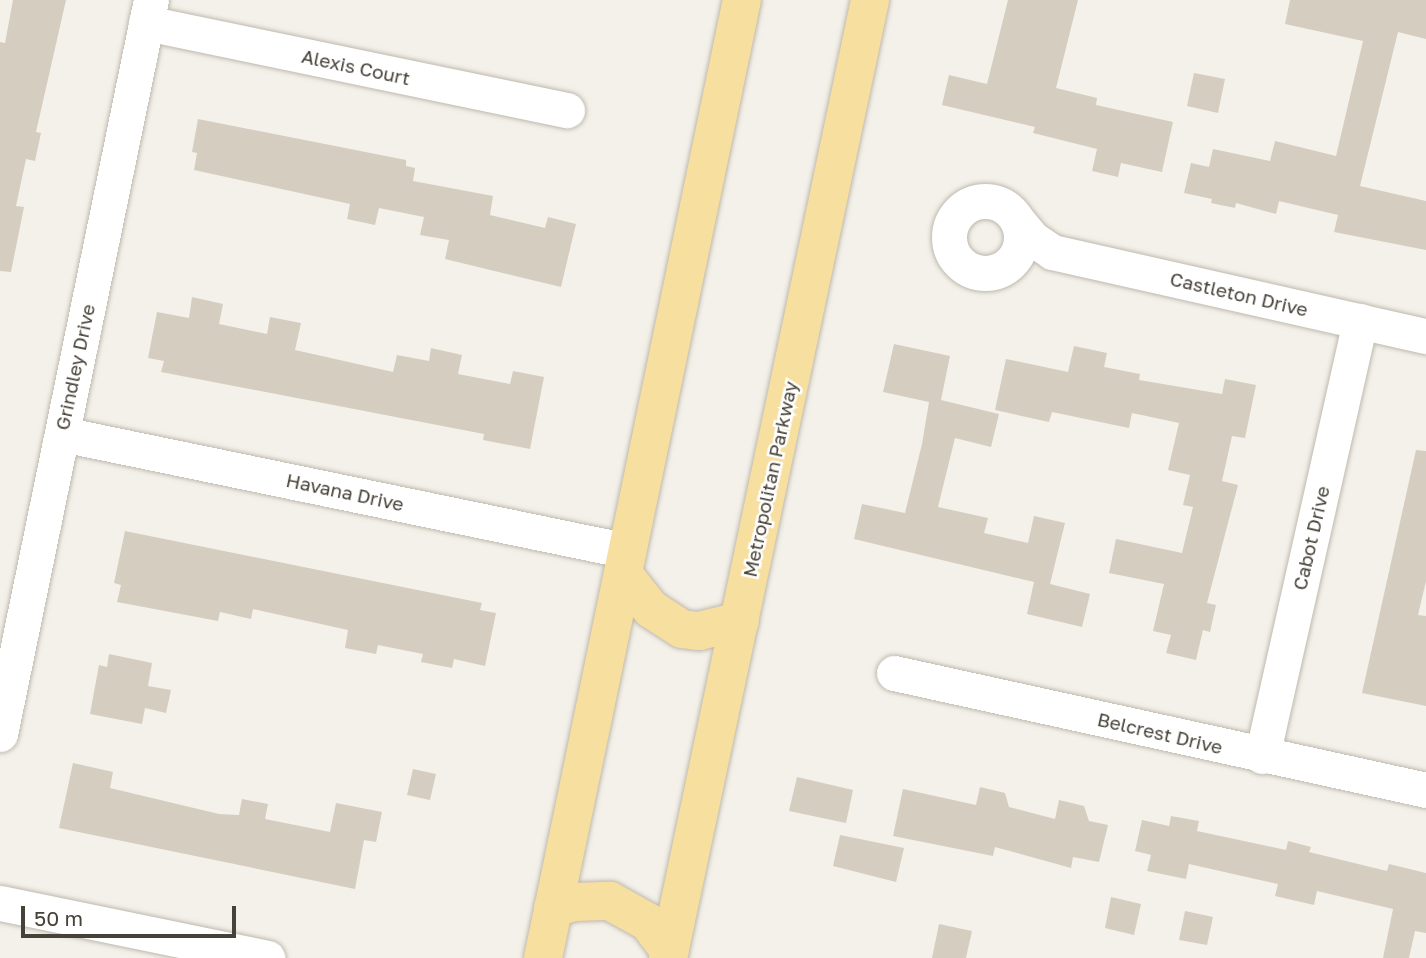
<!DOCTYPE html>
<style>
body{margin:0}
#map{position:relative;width:1426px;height:958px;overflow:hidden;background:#f4f1ea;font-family:"Golos Text",sans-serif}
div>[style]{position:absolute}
.building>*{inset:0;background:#d5cdc0}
.roads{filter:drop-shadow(0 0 2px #bfb9ad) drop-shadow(0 0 2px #bfb9ad)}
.minor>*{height:35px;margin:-17.5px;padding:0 17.5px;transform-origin:17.5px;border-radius:17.5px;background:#fff}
.minor>.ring{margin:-17.5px;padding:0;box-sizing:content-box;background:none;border:35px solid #fff;border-radius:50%}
.major>*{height:38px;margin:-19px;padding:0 19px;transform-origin:19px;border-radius:19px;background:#f7dfa0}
span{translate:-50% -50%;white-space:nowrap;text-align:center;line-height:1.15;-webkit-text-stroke:5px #fff;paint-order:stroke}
.street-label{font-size:19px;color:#474239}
.scale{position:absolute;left:21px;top:906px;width:215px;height:32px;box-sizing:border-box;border:4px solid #474239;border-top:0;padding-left:9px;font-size:21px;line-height:24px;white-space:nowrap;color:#474239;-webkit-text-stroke:5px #fff;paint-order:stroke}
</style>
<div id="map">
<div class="building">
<i style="clip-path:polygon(13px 0,66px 0,36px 132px,41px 133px,35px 161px,26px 159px,16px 206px,24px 207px,11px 272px,0 271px,0 42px,5px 43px)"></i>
<i style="clip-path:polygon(1008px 0,1078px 0,1056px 88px,1097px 98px,1096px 105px,1173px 122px,1162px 172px,1121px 163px,1118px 177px,1092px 171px,1097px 149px,1033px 133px,1035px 127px,942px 105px,949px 75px,987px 84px)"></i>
<i style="clip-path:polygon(1290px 0,1426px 0,1426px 39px,1398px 32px,1360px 186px,1426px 201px,1426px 250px,1334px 232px,1338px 215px,1279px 201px,1276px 214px,1236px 203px,1235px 208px,1211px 203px,1212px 199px,1184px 193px,1191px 163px,1209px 167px,1213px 149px,1270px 161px,1275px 141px,1336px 156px,1363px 41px,1285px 24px)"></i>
<i style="clip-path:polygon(1194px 73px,1225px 79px,1218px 113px,1187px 106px)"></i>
<i style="clip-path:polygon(198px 119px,406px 160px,406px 166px,415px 168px,413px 181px,493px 196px,490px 215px,545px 228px,548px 217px,576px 224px,561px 287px,445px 259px,449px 240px,420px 235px,424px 217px,379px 208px,375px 225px,347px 219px,350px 204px,194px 170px,197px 153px,192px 152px)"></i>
<i style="clip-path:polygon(192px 297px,223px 304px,219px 324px,267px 334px,270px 317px,301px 323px,295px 350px,393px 372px,397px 355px,429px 361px,431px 348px,462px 355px,458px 374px,510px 384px,513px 371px,544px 377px,530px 449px,483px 440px,484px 434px,161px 372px,164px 361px,148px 358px,157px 312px,189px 318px)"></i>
<i style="clip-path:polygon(894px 344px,950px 356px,941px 400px,999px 414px,991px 447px,955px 438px,938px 507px,988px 518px,984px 533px,1028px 543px,1034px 516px,1065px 523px,1050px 584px,1090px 594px,1082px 627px,1027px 614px,1034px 582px,854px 539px,862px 504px,905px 513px,922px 444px,929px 402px,883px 392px)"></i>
<i style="clip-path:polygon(1074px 346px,1107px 353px,1104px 367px,1140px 374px,1139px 380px,1222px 394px,1225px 379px,1256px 385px,1245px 438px,1232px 436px,1222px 481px,1238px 485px,1207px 603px,1216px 605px,1210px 632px,1203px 630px,1196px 660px,1166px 653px,1171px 635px,1153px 631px,1164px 584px,1109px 573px,1116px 539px,1182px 553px,1193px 507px,1183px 505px,1190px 475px,1168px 470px,1179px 423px,1132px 413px,1129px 428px,1052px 412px,1049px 422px,995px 410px,1006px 359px,1068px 372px)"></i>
<i style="clip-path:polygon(1416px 450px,1426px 451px,1426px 581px,1418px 615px,1426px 616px,1426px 706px,1362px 693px)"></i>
<i style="clip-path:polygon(125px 531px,482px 603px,480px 610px,496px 613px,485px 666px,454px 659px,452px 668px,421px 662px,423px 654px,378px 645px,376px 654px,345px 648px,348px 630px,253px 609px,251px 619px,220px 612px,218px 621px,117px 602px,121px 585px,114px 583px)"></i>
<i style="clip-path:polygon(109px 654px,152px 663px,148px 686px,171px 690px,166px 713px,145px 708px,142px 724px,90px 714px,99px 665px,107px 667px)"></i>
<i style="clip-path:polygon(73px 763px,113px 772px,110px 788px,219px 814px,239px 815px,242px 799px,268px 804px,265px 819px,330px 832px,336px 803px,382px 812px,376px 842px,364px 840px,355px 889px,59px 828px)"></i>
<i style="clip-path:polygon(413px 769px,436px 774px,430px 800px,407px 795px)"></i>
<i style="clip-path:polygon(797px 777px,853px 790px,846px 823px,789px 811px)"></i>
<i style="clip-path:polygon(980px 787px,1005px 793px,1009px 807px,1055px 819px,1059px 800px,1084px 806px,1089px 821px,1108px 825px,1099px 862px,1073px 857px,1071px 868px,995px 847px,993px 856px,893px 836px,903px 789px,976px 805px)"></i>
<i style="clip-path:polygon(1171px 816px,1199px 821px,1197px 831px,1286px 850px,1288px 841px,1311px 847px,1309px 852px,1387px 871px,1389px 864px,1426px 873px,1426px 933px,1415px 931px,1409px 958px,1383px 958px,1393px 909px,1317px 891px,1314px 905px,1275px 896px,1278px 884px,1189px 864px,1186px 879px,1147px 871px,1151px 855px,1135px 851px,1142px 820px,1169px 826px)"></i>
<i style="clip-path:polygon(840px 835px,904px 848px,896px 882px,833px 866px)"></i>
<i style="clip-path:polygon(1111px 897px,1141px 904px,1134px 935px,1105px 928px)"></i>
<i style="clip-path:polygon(1185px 911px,1213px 917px,1207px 945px,1179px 940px)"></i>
<i style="clip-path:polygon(939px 924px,972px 931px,966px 958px,932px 958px)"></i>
</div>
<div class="roads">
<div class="minor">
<i style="left:146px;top:23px;width:430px;rotate:11.7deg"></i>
<i class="ring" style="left:949px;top:201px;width:37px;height:37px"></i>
<i style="left:1017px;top:220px;width:25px;rotate:50deg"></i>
<i style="left:1033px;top:239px;width:23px;rotate:34deg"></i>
<i style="left:1052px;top:252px;width:383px;rotate:12.7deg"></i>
<i style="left:62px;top:434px;width:578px;rotate:11.68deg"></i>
<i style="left:894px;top:673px;width:545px;rotate:12.4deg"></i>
<i style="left:0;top:734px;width:749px;rotate:-78.38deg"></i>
<i style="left:1262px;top:756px;width:446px;rotate:-77.3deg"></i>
<i style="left:0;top:903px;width:273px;rotate:11.6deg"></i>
</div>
<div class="major">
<i style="left:623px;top:574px;width:45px;rotate:51.3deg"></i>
<i style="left:651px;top:609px;width:37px;rotate:33deg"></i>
<i style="left:682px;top:629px;width:17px;rotate:7deg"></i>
<i style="left:699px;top:631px;width:42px;rotate:-13.7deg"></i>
<i style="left:553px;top:908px;width:22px;rotate:-16deg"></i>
<i style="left:574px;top:902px;width:36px;rotate:-2deg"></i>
<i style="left:610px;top:901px;width:43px;rotate:28.9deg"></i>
<i style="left:648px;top:922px;width:36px;rotate:53deg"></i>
<i style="left:543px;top:958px;width:978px;rotate:-78.27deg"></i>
<i style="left:668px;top:958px;width:979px;rotate:-78.09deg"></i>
</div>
</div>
<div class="street-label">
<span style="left:356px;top:67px;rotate:12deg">Alexis Court</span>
<span style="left:1239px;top:294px;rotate:13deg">Castleton Drive</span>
<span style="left:75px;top:367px;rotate:-78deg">Grindley Drive</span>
<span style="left:770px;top:479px;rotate:-78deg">Metropolitan Parkway</span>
<span style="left:345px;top:492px;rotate:12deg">Havana Drive</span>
<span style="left:1311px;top:538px;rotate:-77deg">Cabot Drive</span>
<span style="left:1160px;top:733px;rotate:13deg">Belcrest Drive</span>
</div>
<div class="scale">50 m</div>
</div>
